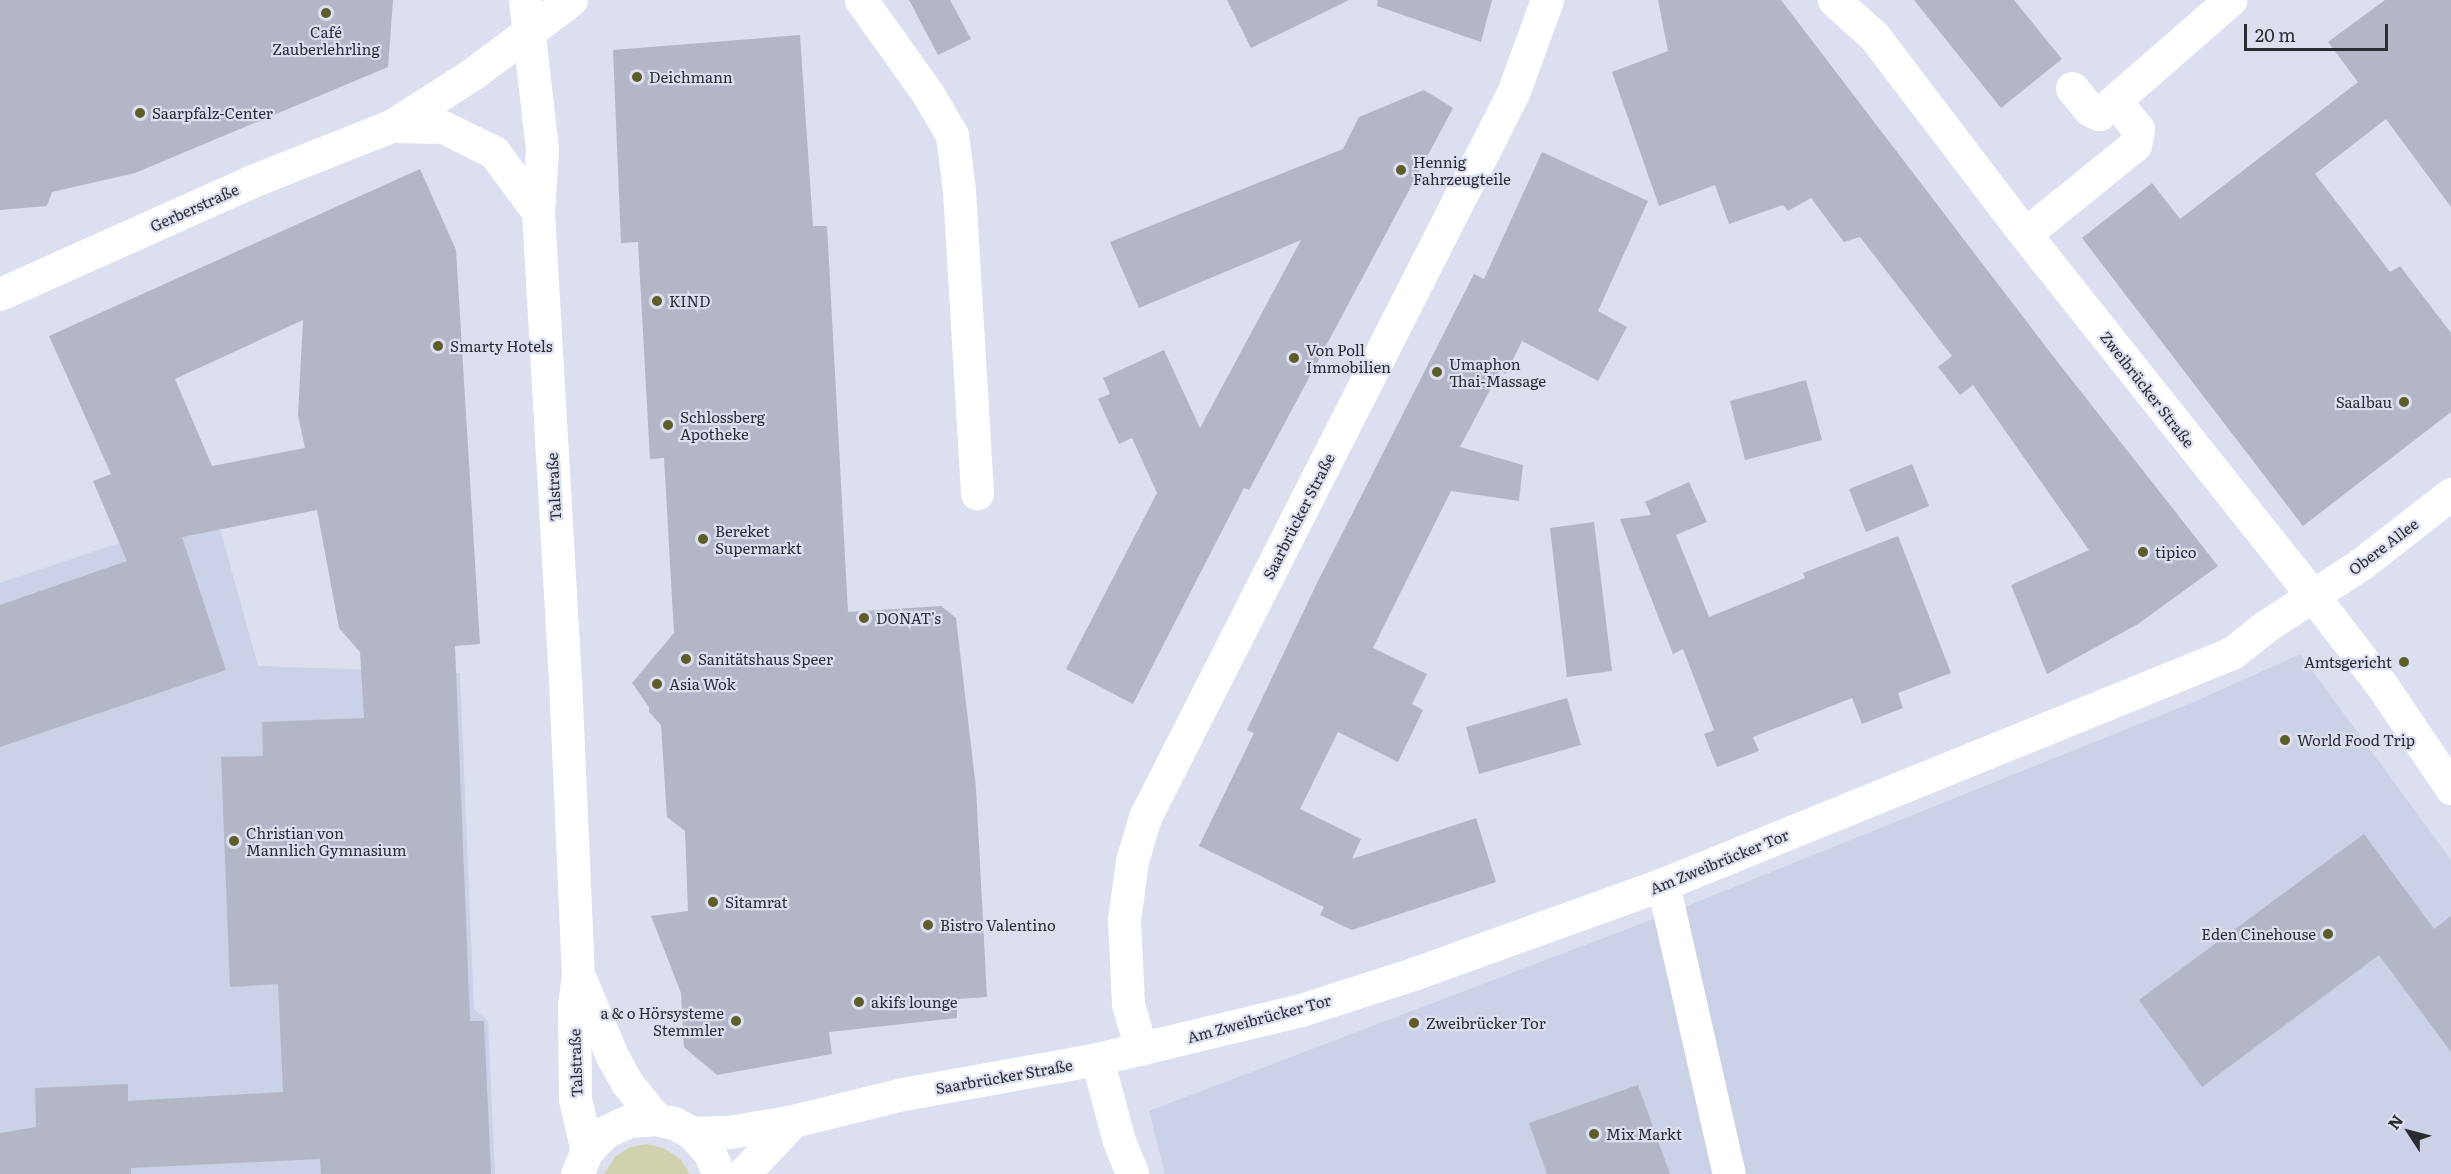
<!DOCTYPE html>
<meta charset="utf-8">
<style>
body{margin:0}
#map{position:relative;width:2451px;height:1174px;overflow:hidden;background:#dbdff0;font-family:Literata,serif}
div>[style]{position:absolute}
.built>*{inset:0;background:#cbd1e7}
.green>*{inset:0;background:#d0d1ad}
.building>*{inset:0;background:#b2b6c6}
.minor>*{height:33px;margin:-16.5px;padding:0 16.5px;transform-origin:16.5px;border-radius:16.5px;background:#fff}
.dots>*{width:16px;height:16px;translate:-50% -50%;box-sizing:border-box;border:3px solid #dbdff0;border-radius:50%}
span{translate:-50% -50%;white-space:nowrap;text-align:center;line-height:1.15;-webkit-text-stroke:4.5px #dbdff0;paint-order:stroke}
.poi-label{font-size:15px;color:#2b2c32}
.left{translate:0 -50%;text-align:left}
.right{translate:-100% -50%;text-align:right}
.street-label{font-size:15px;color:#2b2c32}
.north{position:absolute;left:2379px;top:1102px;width:60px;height:60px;-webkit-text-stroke:4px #dbdff0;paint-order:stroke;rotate:306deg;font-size:16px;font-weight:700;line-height:24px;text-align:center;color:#2b2c32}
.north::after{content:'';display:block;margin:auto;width:21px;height:27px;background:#2b2c32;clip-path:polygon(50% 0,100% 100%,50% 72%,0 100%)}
.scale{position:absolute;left:2244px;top:24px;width:144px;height:27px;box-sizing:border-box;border:3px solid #2b2c32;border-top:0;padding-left:8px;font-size:18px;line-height:21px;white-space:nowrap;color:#2b2c32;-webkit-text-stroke:4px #dbdff0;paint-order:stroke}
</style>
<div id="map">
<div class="built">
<i style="clip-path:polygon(215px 511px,258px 666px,460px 673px,474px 1009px,488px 1021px,495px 1174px,0 1174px,0 583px)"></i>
<i style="clip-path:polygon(2300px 654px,2451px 860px,2451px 1174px,1165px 1174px,1149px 1111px,1672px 912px,2194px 702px)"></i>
</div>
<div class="green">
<i style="clip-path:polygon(648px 1144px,665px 1149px,680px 1159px,690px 1174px,604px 1174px,615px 1157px,630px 1147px)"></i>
</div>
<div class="building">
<i style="clip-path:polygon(0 0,393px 0,388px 67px,135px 173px,52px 192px,47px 206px,0 210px)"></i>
<i style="clip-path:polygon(909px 0,950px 0,971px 39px,938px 55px)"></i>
<i style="clip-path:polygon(1227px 0,1349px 0,1251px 48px)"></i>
<i style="clip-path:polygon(1378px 0,1492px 0,1481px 42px,1377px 6px)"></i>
<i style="clip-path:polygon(1658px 0,1781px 0,2049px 351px,2218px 566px,2138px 624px,2047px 674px,2011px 585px,2089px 550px,1973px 385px,1960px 395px,1938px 367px,1952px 356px,1860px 237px,1844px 242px,1811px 198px,1788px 211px,1783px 205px,1729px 224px,1715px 185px,1659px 206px,1612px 72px,1668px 51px)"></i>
<i style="clip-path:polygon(1914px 0,2014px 0,2062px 59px,2001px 108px)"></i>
<i style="clip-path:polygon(2385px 0,2451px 0,2451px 207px,2386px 119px,2315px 174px,2390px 272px,2400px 266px,2451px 333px,2451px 412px,2303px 526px,2082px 238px,2152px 183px,2180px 219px,2358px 82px,2328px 42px)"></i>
<i style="clip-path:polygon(800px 35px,813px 226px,827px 226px,848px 612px,941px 606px,956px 618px,976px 788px,987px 997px,957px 999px,957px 1018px,829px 1032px,832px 1054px,717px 1075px,684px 1047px,681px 993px,651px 916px,688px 911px,685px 831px,667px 817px,661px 725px,649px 712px,649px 707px,632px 683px,674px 633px,664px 458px,650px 459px,638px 242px,621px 243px,613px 50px)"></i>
<i style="clip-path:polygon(1424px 90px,1453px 108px,1249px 490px,1244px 488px,1133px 704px,1066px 669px,1157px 493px,1132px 438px,1119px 444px,1098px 399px,1110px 394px,1103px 378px,1164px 350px,1200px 428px,1301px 240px,1139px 308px,1110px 242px,1343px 149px,1359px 117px)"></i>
<i style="clip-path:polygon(1542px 152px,1648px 201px,1598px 311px,1627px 327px,1598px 381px,1522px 341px,1506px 374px,1500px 371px,1460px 447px,1523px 465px,1519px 501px,1451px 491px,1373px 648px,1427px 674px,1412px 704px,1423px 710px,1398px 762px,1338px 732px,1300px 809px,1361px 839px,1352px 859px,1476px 818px,1496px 882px,1352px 930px,1320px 915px,1324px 907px,1199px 846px,1254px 733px,1247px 730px,1318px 581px,1474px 274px,1484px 279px)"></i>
<i style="clip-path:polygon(evenodd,420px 169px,456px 250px,480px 644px,455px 646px,470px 1021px,484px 1021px,491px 1174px,321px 1174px,320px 1159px,131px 1168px,131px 1174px,0 1174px,0 1133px,36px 1127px,35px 1088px,128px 1084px,128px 1101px,283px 1092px,278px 984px,230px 987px,221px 757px,263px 756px,262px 722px,364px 718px,360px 652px,339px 628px,317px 510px,182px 537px,226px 670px,0 747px,0 605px,127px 561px,93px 481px,111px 474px,49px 336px,420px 169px,303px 320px,298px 415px,305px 448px,212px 466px,175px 379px,303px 320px)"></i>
<i style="clip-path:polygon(1806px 380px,1822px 440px,1745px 460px,1730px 401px)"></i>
<i style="clip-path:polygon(1912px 464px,1929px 506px,1866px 532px,1849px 489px)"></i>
<i style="clip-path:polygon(1689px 482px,1707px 522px,1676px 535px,1709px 617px,1805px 578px,1803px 573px,1898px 536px,1951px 673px,1898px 693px,1903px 708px,1862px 724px,1852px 698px,1753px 737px,1759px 751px,1717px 767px,1704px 734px,1714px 730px,1683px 649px,1673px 654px,1620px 519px,1651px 515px,1645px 502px)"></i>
<i style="clip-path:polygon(1594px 522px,1612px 671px,1567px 677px,1550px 528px)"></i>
<i style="clip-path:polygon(1567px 698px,1581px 745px,1479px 774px,1466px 727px)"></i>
<i style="clip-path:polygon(2364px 834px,2434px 929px,2451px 916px,2451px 1052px,2379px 955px,2202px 1087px,2139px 1000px)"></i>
<i style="clip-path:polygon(1638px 1085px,1670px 1174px,1547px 1174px,1529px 1123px)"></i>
</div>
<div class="minor">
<i style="left:525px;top:0;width:151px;rotate:83.5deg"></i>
<i style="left:542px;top:150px;width:62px;rotate:93.7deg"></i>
<i style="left:538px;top:212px;width:468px;rotate:86.7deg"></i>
<i style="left:565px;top:679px;width:295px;rotate:87.5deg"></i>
<i style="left:578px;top:974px;width:32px;rotate:97deg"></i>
<i style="left:574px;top:1006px;width:93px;rotate:89.4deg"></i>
<i style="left:575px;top:1099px;width:53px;rotate:77deg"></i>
<i style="left:861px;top:0;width:115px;rotate:54.5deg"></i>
<i style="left:928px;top:94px;width:48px;rotate:59.7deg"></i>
<i style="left:952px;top:135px;width:55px;rotate:82.7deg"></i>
<i style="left:959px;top:190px;width:304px;rotate:86.6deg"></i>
<i style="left:1834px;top:0;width:54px;rotate:42deg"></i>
<i style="left:1874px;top:36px;width:249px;rotate:52.7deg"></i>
<i style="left:2025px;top:234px;width:464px;rotate:51.5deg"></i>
<i style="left:2314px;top:597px;width:113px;rotate:52.5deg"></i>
<i style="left:2383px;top:687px;width:122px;rotate:56deg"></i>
<i style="left:2072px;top:88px;width:28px;rotate:51deg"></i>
<i style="left:2090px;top:110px;width:10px;rotate:24deg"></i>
<i style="left:2099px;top:114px;width:174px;rotate:-41deg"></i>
<i style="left:391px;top:126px;width:52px;rotate:1.1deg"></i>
<i style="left:443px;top:127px;width:57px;rotate:26.1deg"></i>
<i style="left:494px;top:152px;width:74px;rotate:53.7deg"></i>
<i style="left:2025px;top:234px;width:141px;rotate:-39deg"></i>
<i style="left:2135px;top:145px;width:16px;rotate:-79deg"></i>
<i style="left:2138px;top:129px;width:36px;rotate:-129deg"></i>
<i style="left:0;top:294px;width:274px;rotate:-24.1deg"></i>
<i style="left:250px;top:182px;width:152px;rotate:-21.7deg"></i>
<i style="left:391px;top:126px;width:95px;rotate:-32.5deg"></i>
<i style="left:471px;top:75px;width:125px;rotate:-36.9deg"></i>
<i style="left:1663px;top:884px;width:297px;rotate:77.2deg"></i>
<i style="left:581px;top:981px;width:81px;rotate:67.5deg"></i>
<i style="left:612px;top:1056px;width:31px;rotate:61deg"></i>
<i style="left:627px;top:1083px;width:46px;rotate:51.1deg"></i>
<i style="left:1141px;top:1049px;width:47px;rotate:-106.1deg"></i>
<i style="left:1128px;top:1004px;width:84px;rotate:-92.7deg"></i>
<i style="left:1124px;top:920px;width:60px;rotate:-82.3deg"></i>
<i style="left:1132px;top:861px;width:46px;rotate:-73.5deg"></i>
<i style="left:1145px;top:817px;width:812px;rotate:-63.06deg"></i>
<i style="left:1513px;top:93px;width:99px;rotate:-69.9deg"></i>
<i style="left:1097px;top:1059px;width:85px;rotate:75deg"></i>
<i style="left:1119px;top:1141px;width:35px;rotate:68deg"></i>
<i style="left:692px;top:1133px;width:37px;rotate:-2deg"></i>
<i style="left:729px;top:1132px;width:65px;rotate:-9.8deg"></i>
<i style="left:793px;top:1121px;width:113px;rotate:-13.8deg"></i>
<i style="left:903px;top:1094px;width:197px;rotate:-10.2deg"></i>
<i style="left:1097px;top:1059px;width:210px;rotate:-13.5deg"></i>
<i style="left:1301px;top:1010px;width:121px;rotate:-17.8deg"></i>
<i style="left:1416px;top:973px;width:263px;rotate:-19.8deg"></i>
<i style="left:1663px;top:884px;width:614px;rotate:-22.1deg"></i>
<i style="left:2232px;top:653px;width:43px;rotate:-38.5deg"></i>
<i style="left:2266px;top:626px;width:113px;rotate:-33.1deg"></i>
<i style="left:2361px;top:564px;width:114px;rotate:-37.9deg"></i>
<i style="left:577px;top:1174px;width:25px;rotate:-67deg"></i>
<i style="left:587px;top:1151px;width:26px;rotate:-47deg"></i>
<i style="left:605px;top:1132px;width:26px;rotate:-25deg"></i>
<i style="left:629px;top:1121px;width:27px;rotate:-4deg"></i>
<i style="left:656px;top:1119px;width:18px;rotate:13deg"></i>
<i style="left:674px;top:1123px;width:21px;rotate:29deg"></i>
<i style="left:692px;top:1133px;width:25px;rotate:48deg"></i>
<i style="left:709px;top:1152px;width:24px;rotate:66deg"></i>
<i style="left:743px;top:1174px;width:73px;rotate:-46.7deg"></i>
</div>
<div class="dots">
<i style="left:326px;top:13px;background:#5e5d2a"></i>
<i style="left:637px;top:77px;background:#5e5d2a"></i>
<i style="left:140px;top:113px;background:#5e5d2a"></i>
<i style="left:1401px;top:170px;background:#5e5d2a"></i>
<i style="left:657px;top:301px;background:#5e5d2a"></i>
<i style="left:438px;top:346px;background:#5e5d2a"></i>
<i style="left:1294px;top:358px;background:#5e5d2a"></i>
<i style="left:1437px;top:372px;background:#5e5d2a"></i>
<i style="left:2404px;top:402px;background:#5e5d2a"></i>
<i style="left:668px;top:425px;background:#5e5d2a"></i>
<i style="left:703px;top:539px;background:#5e5d2a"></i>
<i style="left:2143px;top:552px;background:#5e5d2a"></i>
<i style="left:864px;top:618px;background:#5e5d2a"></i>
<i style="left:686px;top:659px;background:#5e5d2a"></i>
<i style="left:2404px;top:662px;background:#5e5d2a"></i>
<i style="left:657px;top:684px;background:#5e5d2a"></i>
<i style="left:2285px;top:740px;background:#5e5d2a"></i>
<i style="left:234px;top:841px;background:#5e5d2a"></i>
<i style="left:713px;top:902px;background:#5e5d2a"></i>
<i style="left:928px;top:925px;background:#5e5d2a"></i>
<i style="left:2328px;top:934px;background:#5e5d2a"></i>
<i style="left:859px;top:1002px;background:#5e5d2a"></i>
<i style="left:736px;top:1021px;background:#5e5d2a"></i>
<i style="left:1414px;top:1023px;background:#5e5d2a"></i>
<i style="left:1594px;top:1134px;background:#5e5d2a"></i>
</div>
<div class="poi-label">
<span style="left:326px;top:40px">Café<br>Zauberlehrling</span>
<span class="left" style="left:649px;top:77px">Deichmann</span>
<span class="left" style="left:152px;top:113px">Saarpfalz-Center</span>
<span class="left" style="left:1413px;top:170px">Hennig<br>Fahrzeugteile</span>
<span class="left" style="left:669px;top:301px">KIND</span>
<span class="left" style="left:450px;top:346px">Smarty Hotels</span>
<span class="left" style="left:1306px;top:358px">Von Poll<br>Immobilien</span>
<span class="left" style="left:1449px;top:372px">Umaphon<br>Thai-Massage</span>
<span class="right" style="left:2392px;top:402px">Saalbau</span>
<span class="left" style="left:680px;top:425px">Schlossberg<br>Apotheke</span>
<span class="left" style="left:715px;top:539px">Bereket<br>Supermarkt</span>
<span class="left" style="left:2155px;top:552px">tipico</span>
<span class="left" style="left:876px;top:618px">DONAT's</span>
<span class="left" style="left:698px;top:659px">Sanitätshaus Speer</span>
<span class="right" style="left:2392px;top:662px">Amtsgericht</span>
<span class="left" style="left:669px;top:684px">Asia Wok</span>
<span class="left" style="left:2297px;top:740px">World Food Trip</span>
<span class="left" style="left:246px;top:841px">Christian von<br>Mannlich Gymnasium</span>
<span class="left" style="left:725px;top:902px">Sitamrat</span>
<span class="left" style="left:940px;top:925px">Bistro Valentino</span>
<span class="right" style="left:2316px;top:934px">Eden Cinehouse</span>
<span class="left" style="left:871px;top:1002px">akifs lounge</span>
<span class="right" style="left:724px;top:1021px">a &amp; o Hörsysteme<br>Stemmler</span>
<span class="left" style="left:1426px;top:1023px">Zweibrücker Tor</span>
<span class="left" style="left:1606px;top:1134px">Mix Markt</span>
</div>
<div class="street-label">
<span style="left:194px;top:207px;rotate:-24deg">Gerberstraße</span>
<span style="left:2148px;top:389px;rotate:52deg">Zweibrücker Straße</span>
<span style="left:553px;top:487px;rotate:-93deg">Talstraße</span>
<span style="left:1298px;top:516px;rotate:-63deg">Saarbrücker Straße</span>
<span style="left:2383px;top:546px;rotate:-37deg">Obere Allee</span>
<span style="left:1719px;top:861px;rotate:-22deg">Am Zweibrücker Tor</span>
<span style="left:1259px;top:1018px;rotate:-15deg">Am Zweibrücker Tor</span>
<span style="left:575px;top:1063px;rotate:-92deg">Talstraße</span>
<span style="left:1004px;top:1076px;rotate:-10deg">Saarbrücker Straße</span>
</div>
<div class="north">N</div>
<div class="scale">20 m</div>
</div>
